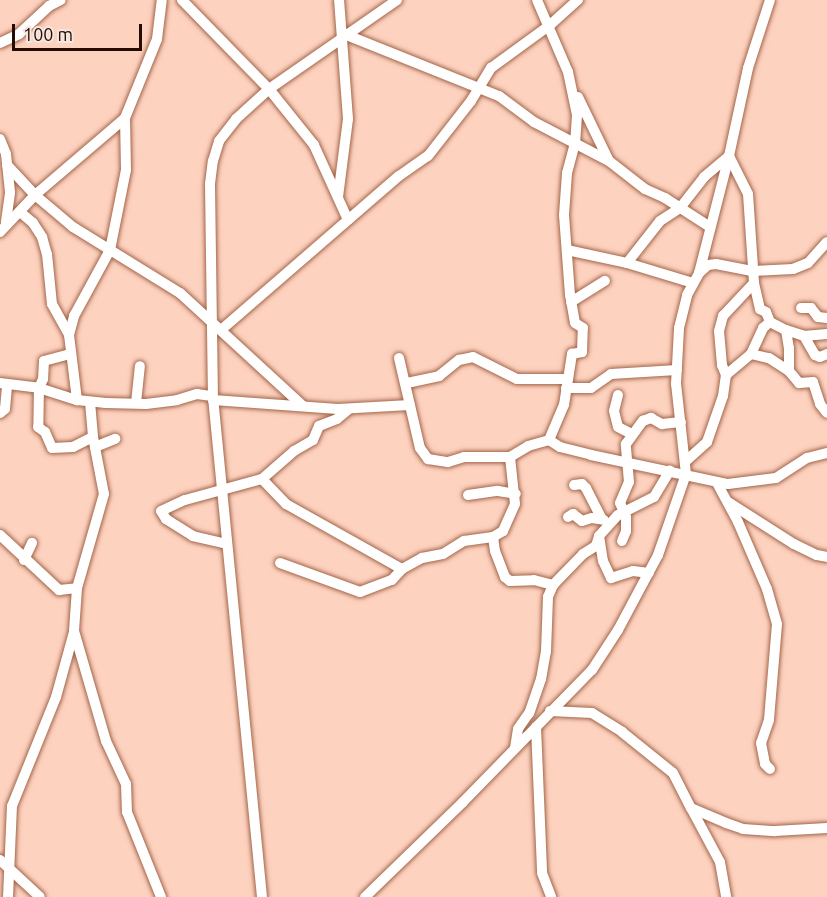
<!DOCTYPE html>
<style>
body{margin:0}
#map{position:relative;width:827px;height:897px;overflow:hidden;background:#fdd2bf;font-family:Ubuntu,sans-serif}
div>[style]{position:absolute}
.roads{filter:drop-shadow(0 0 2px #a46549) drop-shadow(0 0 2px #a46549)}
.minor>*{height:10px;margin:-5px;padding:0 5px;transform-origin:5px;border-radius:5px;background:#fff}
span{translate:-50% -50%;white-space:nowrap;text-align:center;line-height:1.15;-webkit-text-stroke:4.5px #f5e6e0;paint-order:stroke}
.scale{position:absolute;left:12px;top:24px;width:130px;height:27px;box-sizing:border-box;border:3px solid #250c03;border-top:0;padding-left:8px;font-size:18px;line-height:21px;white-space:nowrap;color:#250c03;-webkit-text-stroke:4px #f5e6e0;paint-order:stroke}
</style>
<div id="map">
<div class="roads">
<div class="minor">
<i style="left:182px;top:0;width:124px;rotate:45.7deg"></i>
<i style="left:269px;top:89px;width:72px;rotate:51.2deg"></i>
<i style="left:314px;top:145px;width:82px;rotate:65.6deg"></i>
<i style="left:344px;top:34px;width:167px;rotate:21.8deg"></i>
<i style="left:499px;top:96px;width:44px;rotate:36.6deg"></i>
<i style="left:534px;top:122px;width:85px;rotate:27.5deg"></i>
<i style="left:609px;top:161px;width:46px;rotate:37.9deg"></i>
<i style="left:645px;top:189px;width:22px;rotate:24deg"></i>
<i style="left:665px;top:198px;width:54px;rotate:32.8deg"></i>
<i style="left:0;top:43px;width:21px;rotate:-25deg"></i>
<i style="left:19px;top:34px;width:41px;rotate:-43deg"></i>
<i style="left:49px;top:6px;width:13px;rotate:-27deg"></i>
<i style="left:578px;top:97px;width:71px;rotate:64.2deg"></i>
<i style="left:0;top:139px;width:16px;rotate:68deg"></i>
<i style="left:6px;top:154px;width:39px;rotate:84deg"></i>
<i style="left:10px;top:193px;width:30px;rotate:98deg"></i>
<i style="left:7px;top:165px;width:41px;rotate:47deg"></i>
<i style="left:35px;top:195px;width:50px;rotate:40.1deg"></i>
<i style="left:73px;top:227px;width:126px;rotate:31.7deg"></i>
<i style="left:180px;top:293px;width:167px;rotate:42.6deg"></i>
<i style="left:338px;top:197px;width:79px;rotate:-82.7deg"></i>
<i style="left:348px;top:119px;width:119px;rotate:-94.3deg"></i>
<i style="left:20px;top:212px;width:17px;rotate:40deg"></i>
<i style="left:33px;top:223px;width:17px;rotate:57deg"></i>
<i style="left:42px;top:237px;width:18px;rotate:74deg"></i>
<i style="left:47px;top:254px;width:50px;rotate:84.3deg"></i>
<i style="left:52px;top:304px;width:35px;rotate:61deg"></i>
<i style="left:0;top:232px;width:51px;rotate:-46.6deg"></i>
<i style="left:35px;top:195px;width:118px;rotate:-40.5deg"></i>
<i style="left:567px;top:250px;width:61px;rotate:12.2deg"></i>
<i style="left:627px;top:263px;width:69px;rotate:16.9deg"></i>
<i style="left:627px;top:263px;width:53px;rotate:-51.8deg"></i>
<i style="left:660px;top:221px;width:24px;rotate:-33deg"></i>
<i style="left:680px;top:208px;width:39px;rotate:-52deg"></i>
<i style="left:704px;top:177px;width:33px;rotate:-40deg"></i>
<i style="left:729px;top:156px;width:42px;rotate:63.4deg"></i>
<i style="left:748px;top:194px;width:89px;rotate:86.1deg"></i>
<i style="left:754px;top:283px;width:27px;rotate:77deg"></i>
<i style="left:760px;top:309px;width:7px;rotate:27deg"></i>
<i style="left:766px;top:312px;width:11px;rotate:68deg"></i>
<i style="left:770px;top:322px;width:18px;rotate:27deg"></i>
<i style="left:786px;top:330px;width:18px;rotate:81deg"></i>
<i style="left:789px;top:348px;width:23px;rotate:90deg"></i>
<i style="left:789px;top:371px;width:16px;rotate:50deg"></i>
<i style="left:799px;top:383px;width:14px;rotate:-4deg"></i>
<i style="left:813px;top:382px;width:23px;rotate:72deg"></i>
<i style="left:820px;top:404px;width:11px;rotate:52deg"></i>
<i style="left:699px;top:273px;width:12px;rotate:-42deg"></i>
<i style="left:708px;top:265px;width:8px;rotate:-7deg"></i>
<i style="left:716px;top:264px;width:38px;rotate:11deg"></i>
<i style="left:753px;top:271px;width:40px;rotate:-2.9deg"></i>
<i style="left:793px;top:269px;width:16px;rotate:-22deg"></i>
<i style="left:808px;top:263px;width:28px;rotate:-48deg"></i>
<i style="left:571px;top:302px;width:40px;rotate:-32deg"></i>
<i style="left:801px;top:308px;width:10px"></i>
<i style="left:811px;top:308px;width:11px;rotate:52deg"></i>
<i style="left:818px;top:317px;width:9px;rotate:6deg"></i>
<i style="left:221px;top:330px;width:235px;rotate:-40.9deg"></i>
<i style="left:399px;top:176px;width:35px;rotate:-35deg"></i>
<i style="left:428px;top:156px;width:70px;rotate:-52deg"></i>
<i style="left:471px;top:101px;width:39px;rotate:-59deg"></i>
<i style="left:491px;top:68px;width:73px;rotate:-36.1deg"></i>
<i style="left:550px;top:25px;width:38px;rotate:-42deg"></i>
<i style="left:786px;top:330px;width:19px;rotate:18deg"></i>
<i style="left:804px;top:336px;width:23px;rotate:-5deg"></i>
<i style="left:804px;top:336px;width:22px;rotate:60deg"></i>
<i style="left:815px;top:355px;width:5px;rotate:22deg"></i>
<i style="left:820px;top:357px;width:8px;rotate:-23deg"></i>
<i style="left:70px;top:354px;width:27px;rotate:165deg"></i>
<i style="left:44px;top:361px;width:18px;rotate:93deg"></i>
<i style="left:43px;top:379px;width:10px;rotate:114deg"></i>
<i style="left:39px;top:388px;width:39px;rotate:91deg"></i>
<i style="left:38px;top:427px;width:9px;rotate:36deg"></i>
<i style="left:45px;top:432px;width:17px;rotate:66deg"></i>
<i style="left:52px;top:448px;width:21px;rotate:-3deg"></i>
<i style="left:73px;top:447px;width:22px;rotate:-27deg"></i>
<i style="left:751px;top:354px;width:18px;rotate:13deg"></i>
<i style="left:769px;top:358px;width:24px;rotate:33deg"></i>
<i style="left:399px;top:358px;width:92px;rotate:76.9deg"></i>
<i style="left:420px;top:448px;width:14px;rotate:54deg"></i>
<i style="left:428px;top:459px;width:20px;rotate:9deg"></i>
<i style="left:448px;top:462px;width:17px;rotate:-17deg"></i>
<i style="left:464px;top:457px;width:46px"></i>
<i style="left:510px;top:457px;width:21px;rotate:-31deg"></i>
<i style="left:528px;top:446px;width:22px;rotate:-16deg"></i>
<i style="left:549px;top:440px;width:38px;rotate:-67deg"></i>
<i style="left:564px;top:405px;width:52px;rotate:-81.1deg"></i>
<i style="left:572px;top:354px;width:10px;rotate:-11deg"></i>
<i style="left:582px;top:352px;width:24px;rotate:-88deg"></i>
<i style="left:583px;top:328px;width:9px;rotate:-148deg"></i>
<i style="left:575px;top:323px;width:28px;rotate:-100deg"></i>
<i style="left:570px;top:295px;width:80px;rotate:-94.3deg"></i>
<i style="left:564px;top:215px;width:42px;rotate:-85.9deg"></i>
<i style="left:567px;top:173px;width:30px;rotate:-75deg"></i>
<i style="left:575px;top:144px;width:29px;rotate:-86deg"></i>
<i style="left:577px;top:115px;width:44px;rotate:-101.8deg"></i>
<i style="left:568px;top:72px;width:78px;rotate:-113.3deg"></i>
<i style="left:726px;top:375px;width:33px;rotate:-40deg"></i>
<i style="left:751px;top:354px;width:29px;rotate:-65deg"></i>
<i style="left:763px;top:328px;width:9px;rotate:-41deg"></i>
<i style="left:0;top:383px;width:39px;rotate:7deg"></i>
<i style="left:39px;top:388px;width:40px;rotate:18deg"></i>
<i style="left:77px;top:400px;width:29px;rotate:6deg"></i>
<i style="left:106px;top:403px;width:40px;rotate:1.4deg"></i>
<i style="left:146px;top:404px;width:31px;rotate:-7deg"></i>
<i style="left:177px;top:400px;width:21px;rotate:-17deg"></i>
<i style="left:197px;top:394px;width:15px;rotate:8deg"></i>
<i style="left:407px;top:383px;width:33px;rotate:-12deg"></i>
<i style="left:439px;top:376px;width:26px;rotate:-39deg"></i>
<i style="left:459px;top:360px;width:14px;rotate:-12deg"></i>
<i style="left:473px;top:357px;width:49px;rotate:26.6deg"></i>
<i style="left:517px;top:379px;width:50px"></i>
<i style="left:566px;top:388px;width:25px"></i>
<i style="left:591px;top:388px;width:24px;rotate:-35deg"></i>
<i style="left:611px;top:374px;width:66px;rotate:-3.5deg"></i>
<i style="left:618px;top:395px;width:16px;rotate:104deg"></i>
<i style="left:614px;top:411px;width:16px;rotate:76deg"></i>
<i style="left:618px;top:427px;width:16px;rotate:27deg"></i>
<i style="left:77px;top:400px;width:65px;rotate:-97deg"></i>
<i style="left:69px;top:335px;width:20px;rotate:-75deg"></i>
<i style="left:74px;top:316px;width:75px;rotate:-61.4deg"></i>
<i style="left:110px;top:250px;width:82px;rotate:-78.7deg"></i>
<i style="left:126px;top:170px;width:52px;rotate:-91.1deg"></i>
<i style="left:125px;top:118px;width:85px;rotate:-67.9deg"></i>
<i style="left:157px;top:39px;width:39px;rotate:-83deg"></i>
<i style="left:213px;top:400px;width:125px;rotate:4.1deg"></i>
<i style="left:338px;top:409px;width:72px;rotate:-3.2deg"></i>
<i style="left:90px;top:402px;width:35px;rotate:85deg"></i>
<i style="left:93px;top:437px;width:58px;rotate:79.1deg"></i>
<i style="left:104px;top:494px;width:98px;rotate:106deg"></i>
<i style="left:77px;top:588px;width:43px;rotate:94deg"></i>
<i style="left:74px;top:631px;width:115px;rotate:73.8deg"></i>
<i style="left:106px;top:741px;width:47px;rotate:65.1deg"></i>
<i style="left:126px;top:784px;width:28px;rotate:88deg"></i>
<i style="left:127px;top:812px;width:92px;rotate:68.2deg"></i>
<i style="left:136px;top:403px;width:37px;rotate:-84deg"></i>
<i style="left:0;top:413px;width:6px;rotate:-39deg"></i>
<i style="left:5px;top:409px;width:24px;rotate:-85deg"></i>
<i style="left:549px;top:440px;width:13px;rotate:32deg"></i>
<i style="left:560px;top:447px;width:32px;rotate:14deg"></i>
<i style="left:591px;top:455px;width:140px;rotate:12deg"></i>
<i style="left:728px;top:484px;width:48px;rotate:-7.1deg"></i>
<i style="left:776px;top:478px;width:37px;rotate:-33deg"></i>
<i style="left:807px;top:458px;width:21px;rotate:-14deg"></i>
<i style="left:95px;top:447px;width:22px;rotate:-22deg"></i>
<i style="left:510px;top:457px;width:47px;rotate:83.9deg"></i>
<i style="left:515px;top:504px;width:30px;rotate:114deg"></i>
<i style="left:503px;top:531px;width:12px;rotate:149deg"></i>
<i style="left:493px;top:537px;width:14px;rotate:82deg"></i>
<i style="left:495px;top:551px;width:28px;rotate:69deg"></i>
<i style="left:505px;top:577px;width:6px;rotate:39deg"></i>
<i style="left:510px;top:581px;width:24px;rotate:-2deg"></i>
<i style="left:534px;top:580px;width:20px;rotate:15deg"></i>
<i style="left:553px;top:585px;width:13px;rotate:113deg"></i>
<i style="left:548px;top:597px;width:54px;rotate:92.1deg"></i>
<i style="left:546px;top:651px;width:28px;rotate:100deg"></i>
<i style="left:541px;top:679px;width:36px;rotate:109deg"></i>
<i style="left:529px;top:713px;width:19px;rotate:125deg"></i>
<i style="left:518px;top:729px;width:19px;rotate:99deg"></i>
<i style="left:687px;top:460px;width:27px;rotate:-42deg"></i>
<i style="left:707px;top:442px;width:49px;rotate:-70.8deg"></i>
<i style="left:723px;top:396px;width:21px;rotate:-82deg"></i>
<i style="left:726px;top:375px;width:11px;rotate:-112deg"></i>
<i style="left:722px;top:365px;width:34px;rotate:-95deg"></i>
<i style="left:719px;top:331px;width:16px;rotate:-75deg"></i>
<i style="left:723px;top:316px;width:45px;rotate:-46.8deg"></i>
<i style="left:262px;top:479px;width:35px;rotate:46deg"></i>
<i style="left:286px;top:504px;width:133px;rotate:29.3deg"></i>
<i style="left:717px;top:483px;width:44px;rotate:61.7deg"></i>
<i style="left:738px;top:522px;width:73px;rotate:66.6deg"></i>
<i style="left:767px;top:589px;width:36px;rotate:74deg"></i>
<i style="left:777px;top:624px;width:96px;rotate:94.8deg"></i>
<i style="left:769px;top:720px;width:24px;rotate:109deg"></i>
<i style="left:761px;top:743px;width:21px;rotate:79deg"></i>
<i style="left:765px;top:764px;width:7px;rotate:45deg"></i>
<i style="left:574px;top:485px;width:8px;rotate:-7deg"></i>
<i style="left:582px;top:484px;width:6px;rotate:45deg"></i>
<i style="left:586px;top:488px;width:34px;rotate:63deg"></i>
<i style="left:468px;top:495px;width:30px;rotate:-8deg"></i>
<i style="left:498px;top:491px;width:18px;rotate:9deg"></i>
<i style="left:728px;top:502px;width:78px;rotate:32.5deg"></i>
<i style="left:794px;top:544px;width:25px;rotate:26deg"></i>
<i style="left:817px;top:555px;width:10px;rotate:11deg"></i>
<i style="left:568px;top:517px;width:6px;rotate:-31deg"></i>
<i style="left:573px;top:514px;width:11px;rotate:38deg"></i>
<i style="left:582px;top:521px;width:10px;rotate:-17deg"></i>
<i style="left:592px;top:518px;width:12px;rotate:9deg"></i>
<i style="left:0;top:535px;width:81px;rotate:43deg"></i>
<i style="left:59px;top:590px;width:18px;rotate:-6deg"></i>
<i style="left:599px;top:536px;width:25px;rotate:81deg"></i>
<i style="left:603px;top:561px;width:19px;rotate:65deg"></i>
<i style="left:611px;top:578px;width:23px;rotate:-18deg"></i>
<i style="left:633px;top:571px;width:16px;rotate:7deg"></i>
<i style="left:622px;top:541px;width:11px;rotate:-68deg"></i>
<i style="left:626px;top:531px;width:14px;rotate:-90deg"></i>
<i style="left:626px;top:517px;width:15px;rotate:-113deg"></i>
<i style="left:620px;top:503px;width:23px;rotate:-67deg"></i>
<i style="left:629px;top:482px;width:38px;rotate:-95deg"></i>
<i style="left:626px;top:444px;width:29px;rotate:-54deg"></i>
<i style="left:643px;top:421px;width:9px;rotate:-21deg"></i>
<i style="left:651px;top:418px;width:13px;rotate:29deg"></i>
<i style="left:662px;top:424px;width:19px;rotate:-6deg"></i>
<i style="left:227px;top:544px;width:35px;rotate:-167deg"></i>
<i style="left:193px;top:536px;width:32px;rotate:-148deg"></i>
<i style="left:166px;top:519px;width:9px;rotate:-122deg"></i>
<i style="left:161px;top:511px;width:26px;rotate:-25deg"></i>
<i style="left:185px;top:500px;width:80px;rotate:-15.3deg"></i>
<i style="left:262px;top:479px;width:43px;rotate:-41.2deg"></i>
<i style="left:294px;top:451px;width:22px;rotate:-30deg"></i>
<i style="left:313px;top:440px;width:15px;rotate:-67deg"></i>
<i style="left:319px;top:426px;width:19px;rotate:-21deg"></i>
<i style="left:337px;top:419px;width:16px;rotate:-40deg"></i>
<i style="left:24px;top:560px;width:19px;rotate:-65deg"></i>
<i style="left:280px;top:563px;width:85px;rotate:19.9deg"></i>
<i style="left:360px;top:592px;width:34px;rotate:-21deg"></i>
<i style="left:392px;top:580px;width:15px;rotate:-48deg"></i>
<i style="left:402px;top:569px;width:23px;rotate:-29deg"></i>
<i style="left:422px;top:558px;width:21px;rotate:-11deg"></i>
<i style="left:443px;top:554px;width:25px;rotate:-32deg"></i>
<i style="left:464px;top:541px;width:29px;rotate:-8deg"></i>
<i style="left:553px;top:585px;width:43px;rotate:-45.9deg"></i>
<i style="left:583px;top:554px;width:15px;rotate:-32deg"></i>
<i style="left:596px;top:546px;width:10px;rotate:-73deg"></i>
<i style="left:599px;top:536px;width:28px;rotate:-48deg"></i>
<i style="left:618px;top:515px;width:40px;rotate:-26.6deg"></i>
<i style="left:654px;top:497px;width:31px;rotate:-59deg"></i>
<i style="left:550px;top:711px;width:42px;rotate:2.7deg"></i>
<i style="left:592px;top:713px;width:36px;rotate:32deg"></i>
<i style="left:622px;top:732px;width:65px;rotate:38.8deg"></i>
<i style="left:673px;top:773px;width:39px;rotate:63deg"></i>
<i style="left:691px;top:808px;width:38px;rotate:23deg"></i>
<i style="left:726px;top:823px;width:18px;rotate:19deg"></i>
<i style="left:743px;top:829px;width:32px;rotate:4deg"></i>
<i style="left:775px;top:831px;width:52px;rotate:-3.3deg"></i>
<i style="left:536px;top:727px;width:146px;rotate:87.6deg"></i>
<i style="left:542px;top:873px;width:26px;rotate:69deg"></i>
<i style="left:691px;top:808px;width:61px;rotate:61.8deg"></i>
<i style="left:720px;top:862px;width:36px;rotate:80deg"></i>
<i style="left:0;top:860px;width:54px;rotate:42.8deg"></i>
<i style="left:8px;top:897px;width:91px;rotate:-87.5deg"></i>
<i style="left:12px;top:806px;width:118px;rotate:-68deg"></i>
<i style="left:56px;top:697px;width:67px;rotate:-74.5deg"></i>
<i style="left:262px;top:897px;width:499px;rotate:-95.6deg"></i>
<i style="left:213px;top:400px;width:216px;rotate:-90.8deg"></i>
<i style="left:210px;top:184px;width:23px;rotate:-83deg"></i>
<i style="left:213px;top:161px;width:21px;rotate:-73deg"></i>
<i style="left:219px;top:141px;width:28px;rotate:-52deg"></i>
<i style="left:236px;top:119px;width:45px;rotate:-42.3deg"></i>
<i style="left:269px;top:89px;width:156px;rotate:-34.8deg"></i>
<i style="left:365px;top:897px;width:135px;rotate:-44.1deg"></i>
<i style="left:462px;top:803px;width:186px;rotate:-45.7deg"></i>
<i style="left:592px;top:670px;width:48px;rotate:-57deg"></i>
<i style="left:618px;top:630px;width:85px;rotate:-61.9deg"></i>
<i style="left:658px;top:555px;width:86px;rotate:-70.9deg"></i>
<i style="left:686px;top:474px;width:91px;rotate:-96.3deg"></i>
<i style="left:676px;top:384px;width:56px;rotate:-86.9deg"></i>
<i style="left:679px;top:328px;width:34px;rotate:-76deg"></i>
<i style="left:687px;top:295px;width:25px;rotate:-61deg"></i>
<i style="left:699px;top:273px;width:121px;rotate:-75.6deg"></i>
<i style="left:729px;top:156px;width:90px;rotate:-77.8deg"></i>
<i style="left:748px;top:68px;width:71px;rotate:-72.1deg"></i>
</div>
</div>
<div class="scale">100 m</div>
</div>
